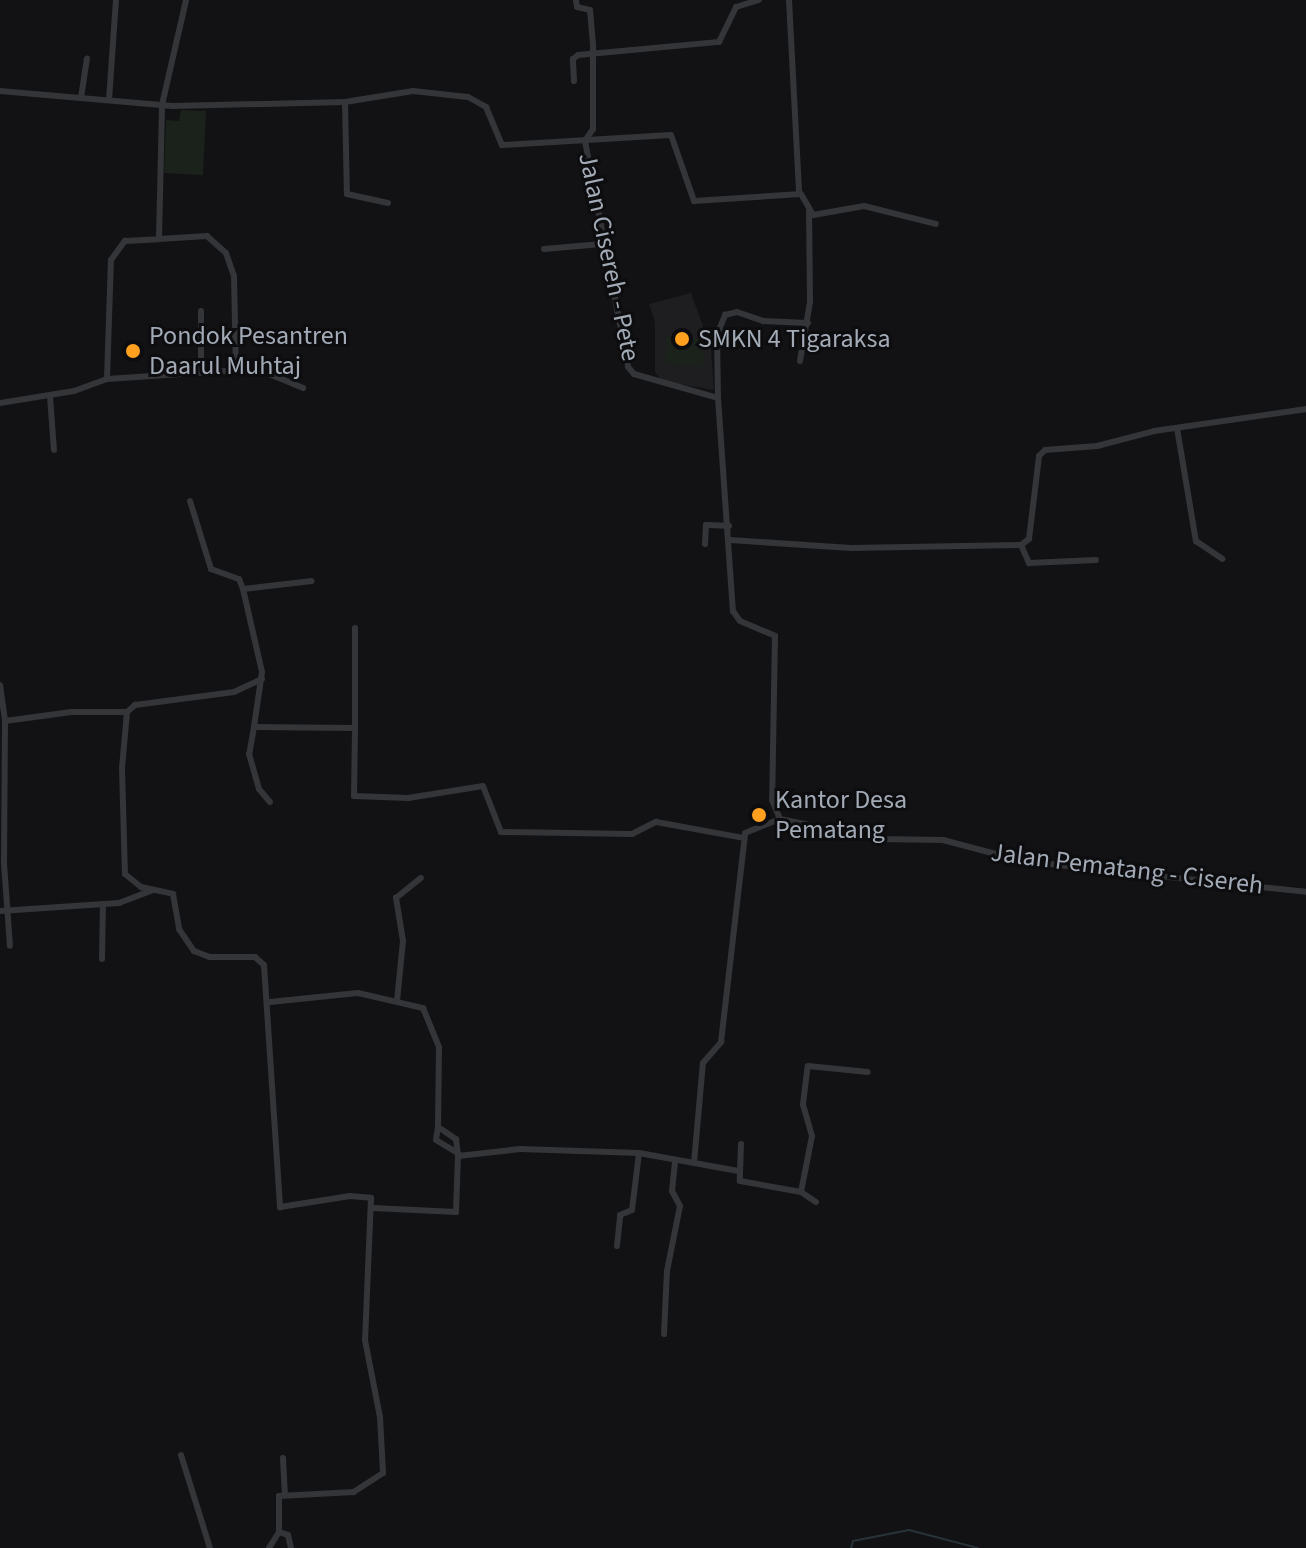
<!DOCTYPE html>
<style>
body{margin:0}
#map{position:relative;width:1306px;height:1548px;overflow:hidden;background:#121214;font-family:"Source Sans 3",sans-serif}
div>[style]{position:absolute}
.built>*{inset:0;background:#1e1e21}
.green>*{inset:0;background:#1a221b}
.stream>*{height:2px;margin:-1px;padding:0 1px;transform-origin:1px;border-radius:1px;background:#283339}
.minor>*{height:6px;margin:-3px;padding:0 3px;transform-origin:3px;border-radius:3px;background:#333539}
.dots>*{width:22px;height:22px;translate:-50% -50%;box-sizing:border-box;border:4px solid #0d0d0f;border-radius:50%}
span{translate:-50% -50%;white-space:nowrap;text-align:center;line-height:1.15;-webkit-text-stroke:6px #0d0d0f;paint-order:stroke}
.street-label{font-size:26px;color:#a2aab6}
.poi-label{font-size:26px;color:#a2aab6}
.left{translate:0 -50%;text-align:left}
</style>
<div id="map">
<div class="built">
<i style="clip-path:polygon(691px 293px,711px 348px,714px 390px,662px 381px,655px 372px,655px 322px,649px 304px)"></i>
</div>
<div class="green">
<i style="clip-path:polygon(181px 110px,206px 111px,203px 175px,164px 173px,166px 120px,179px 121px)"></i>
<i style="clip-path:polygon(666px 335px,703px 339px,703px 367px,665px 364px)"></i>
</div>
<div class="stream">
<i style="left:851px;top:1548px;width:7px;rotate:-74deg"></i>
<i style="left:853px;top:1541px;width:57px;rotate:-11.1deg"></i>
<i style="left:909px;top:1530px;width:71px;rotate:14.6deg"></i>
</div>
<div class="minor">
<i style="left:576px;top:0;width:7px;rotate:82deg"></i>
<i style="left:577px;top:7px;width:13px;rotate:13deg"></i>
<i style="left:590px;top:10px;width:35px;rotate:85deg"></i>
<i style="left:593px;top:45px;width:84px;rotate:90deg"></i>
<i style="left:593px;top:129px;width:14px;rotate:124deg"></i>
<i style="left:789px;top:0;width:194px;rotate:87deg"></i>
<i style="left:574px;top:81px;width:22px;rotate:-93deg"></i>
<i style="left:573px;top:59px;width:6px;rotate:-39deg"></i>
<i style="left:578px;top:55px;width:142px;rotate:-5.3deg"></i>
<i style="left:719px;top:42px;width:39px;rotate:-64deg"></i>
<i style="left:736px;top:7px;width:24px;rotate:-17deg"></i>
<i style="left:0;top:91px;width:173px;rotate:5deg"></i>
<i style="left:172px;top:106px;width:173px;rotate:-1.3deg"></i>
<i style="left:345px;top:102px;width:69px;rotate:-9.2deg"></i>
<i style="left:413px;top:91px;width:55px;rotate:6.2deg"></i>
<i style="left:468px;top:97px;width:21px;rotate:29deg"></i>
<i style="left:486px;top:107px;width:41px;rotate:67.2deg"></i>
<i style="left:502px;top:145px;width:169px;rotate:-3.4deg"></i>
<i style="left:671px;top:135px;width:70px;rotate:70.8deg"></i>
<i style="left:694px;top:201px;width:107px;rotate:-3.7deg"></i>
<i style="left:801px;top:194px;width:24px;rotate:60deg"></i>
<i style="left:813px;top:215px;width:52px;rotate:-10deg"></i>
<i style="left:864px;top:206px;width:74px;rotate:14deg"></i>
<i style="left:81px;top:98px;width:40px;rotate:-81.5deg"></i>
<i style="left:109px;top:100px;width:100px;rotate:-86deg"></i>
<i style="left:345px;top:102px;width:92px;rotate:88.8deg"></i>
<i style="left:347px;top:194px;width:42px;rotate:12.4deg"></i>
<i style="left:585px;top:141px;width:230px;rotate:79.2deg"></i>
<i style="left:628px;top:367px;width:9px;rotate:49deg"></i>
<i style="left:634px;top:374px;width:87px;rotate:15.9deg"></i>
<i style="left:718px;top:398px;width:214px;rotate:86deg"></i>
<i style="left:733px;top:611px;width:12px;rotate:55deg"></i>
<i style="left:740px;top:621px;width:38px;rotate:23deg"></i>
<i style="left:775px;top:636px;width:164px;rotate:91deg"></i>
<i style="left:772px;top:800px;width:21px;rotate:67deg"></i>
<i style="left:780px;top:819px;width:100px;rotate:11.5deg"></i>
<i style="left:878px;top:839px;width:65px;rotate:0.9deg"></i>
<i style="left:943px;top:840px;width:82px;rotate:14.9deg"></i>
<i style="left:1022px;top:861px;width:286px;rotate:6.2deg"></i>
<i style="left:159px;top:239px;width:48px;rotate:-3.6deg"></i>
<i style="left:207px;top:236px;width:25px;rotate:42deg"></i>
<i style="left:226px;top:253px;width:24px;rotate:71deg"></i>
<i style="left:234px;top:276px;width:92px;rotate:88.8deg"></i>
<i style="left:544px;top:249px;width:58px;rotate:-4.9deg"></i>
<i style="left:800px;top:361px;width:60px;rotate:-80.4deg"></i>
<i style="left:810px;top:302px;width:91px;rotate:-90.6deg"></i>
<i style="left:201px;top:372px;width:61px;rotate:-90deg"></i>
<i style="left:107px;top:379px;width:119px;rotate:-88.1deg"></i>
<i style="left:111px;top:260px;width:24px;rotate:-54deg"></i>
<i style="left:125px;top:241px;width:34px;rotate:-3deg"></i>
<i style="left:159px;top:239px;width:134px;rotate:-88.7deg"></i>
<i style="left:162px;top:105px;width:108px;rotate:-77.1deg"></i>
<i style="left:107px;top:379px;width:150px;rotate:-3.8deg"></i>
<i style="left:257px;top:369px;width:50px;rotate:22.4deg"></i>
<i style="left:50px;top:396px;width:54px;rotate:85.8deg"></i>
<i style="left:718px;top:398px;width:63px;rotate:-90.9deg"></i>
<i style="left:717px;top:335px;width:22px;rotate:-68deg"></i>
<i style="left:725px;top:315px;width:12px;rotate:-14deg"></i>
<i style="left:737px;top:312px;width:28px;rotate:19deg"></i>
<i style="left:763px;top:321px;width:45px;rotate:2.5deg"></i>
<i style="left:0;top:403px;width:75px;rotate:-9.2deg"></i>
<i style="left:74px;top:391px;width:35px;rotate:-20deg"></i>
<i style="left:1177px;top:428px;width:115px;rotate:80.5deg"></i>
<i style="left:1196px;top:541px;width:32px;rotate:34deg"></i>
<i style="left:190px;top:501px;width:71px;rotate:72.8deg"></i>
<i style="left:211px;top:569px;width:30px;rotate:20deg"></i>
<i style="left:239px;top:579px;width:11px;rotate:68deg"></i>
<i style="left:243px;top:589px;width:85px;rotate:77.1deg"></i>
<i style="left:262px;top:672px;width:56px;rotate:98.3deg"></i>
<i style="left:254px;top:727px;width:101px;rotate:0.6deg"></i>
<i style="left:355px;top:728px;width:68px;rotate:90.8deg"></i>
<i style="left:354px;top:796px;width:54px;rotate:2.1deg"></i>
<i style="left:408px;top:798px;width:76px;rotate:-9.1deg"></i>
<i style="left:483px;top:786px;width:49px;rotate:68.6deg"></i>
<i style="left:501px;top:832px;width:131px;rotate:0.9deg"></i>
<i style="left:632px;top:834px;width:27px;rotate:-27deg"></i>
<i style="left:656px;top:822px;width:89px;rotate:10.3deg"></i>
<i style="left:730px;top:540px;width:121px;rotate:3.8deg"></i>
<i style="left:851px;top:548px;width:170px;rotate:-1deg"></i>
<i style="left:1021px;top:545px;width:10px;rotate:-37deg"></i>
<i style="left:1029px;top:539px;width:84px;rotate:-83.1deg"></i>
<i style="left:1039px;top:456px;width:8px;rotate:-45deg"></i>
<i style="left:1045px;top:450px;width:52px;rotate:-4.4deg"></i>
<i style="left:1097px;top:446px;width:59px;rotate:-14.7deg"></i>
<i style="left:1154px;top:431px;width:154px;rotate:-8.2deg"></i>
<i style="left:705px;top:544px;width:19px;rotate:-87deg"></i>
<i style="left:706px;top:525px;width:23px;rotate:2deg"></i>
<i style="left:1021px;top:545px;width:20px;rotate:66deg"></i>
<i style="left:1029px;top:563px;width:67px;rotate:-2.6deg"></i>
<i style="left:243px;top:589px;width:69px;rotate:-6.6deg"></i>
<i style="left:0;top:685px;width:36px;rotate:82deg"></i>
<i style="left:5px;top:721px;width:67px;rotate:-7.8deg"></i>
<i style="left:71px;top:712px;width:56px"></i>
<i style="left:127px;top:712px;width:56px;rotate:95.1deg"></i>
<i style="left:122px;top:768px;width:106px;rotate:88.4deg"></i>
<i style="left:125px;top:874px;width:21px;rotate:39deg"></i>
<i style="left:141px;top:887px;width:33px;rotate:12deg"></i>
<i style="left:173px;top:894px;width:36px;rotate:80deg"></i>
<i style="left:179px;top:929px;width:27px;rotate:56deg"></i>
<i style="left:194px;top:951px;width:17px;rotate:21deg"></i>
<i style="left:210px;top:957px;width:45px"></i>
<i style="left:255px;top:957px;width:12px;rotate:42deg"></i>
<i style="left:264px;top:965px;width:243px;rotate:86.2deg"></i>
<i style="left:280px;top:1207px;width:71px;rotate:-8.9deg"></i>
<i style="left:350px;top:1196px;width:21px;rotate:5deg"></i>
<i style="left:371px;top:1198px;width:142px;rotate:92.4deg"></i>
<i style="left:365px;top:1340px;width:78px;rotate:79deg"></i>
<i style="left:380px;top:1417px;width:56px;rotate:86.9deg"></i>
<i style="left:383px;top:1473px;width:35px;rotate:147deg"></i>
<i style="left:354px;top:1492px;width:75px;rotate:176.9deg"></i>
<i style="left:279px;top:1496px;width:36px;rotate:90deg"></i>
<i style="left:279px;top:1532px;width:19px;rotate:122deg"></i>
<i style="left:127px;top:712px;width:11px;rotate:-41deg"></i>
<i style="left:135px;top:705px;width:100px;rotate:-7.5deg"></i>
<i style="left:234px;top:692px;width:31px;rotate:-25deg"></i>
<i style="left:5px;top:721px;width:142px;rotate:90.4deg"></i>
<i style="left:4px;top:863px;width:83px;rotate:85.9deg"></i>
<i style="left:254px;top:727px;width:27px;rotate:100deg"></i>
<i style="left:249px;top:754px;width:36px;rotate:74deg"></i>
<i style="left:259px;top:789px;width:17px;rotate:50deg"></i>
<i style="left:355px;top:728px;width:100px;rotate:-90deg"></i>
<i style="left:0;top:911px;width:119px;rotate:-3.8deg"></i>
<i style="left:119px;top:903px;width:36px;rotate:-21deg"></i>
<i style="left:102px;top:959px;width:55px;rotate:-89deg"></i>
<i style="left:397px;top:1001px;width:60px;rotate:-84.3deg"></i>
<i style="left:403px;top:941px;width:44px;rotate:-99.2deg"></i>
<i style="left:396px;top:898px;width:32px;rotate:-39deg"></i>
<i style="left:270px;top:1002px;width:88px;rotate:-5.8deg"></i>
<i style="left:358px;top:993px;width:67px;rotate:13deg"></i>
<i style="left:423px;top:1008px;width:42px;rotate:67.7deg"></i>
<i style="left:439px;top:1047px;width:80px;rotate:90.7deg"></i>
<i style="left:438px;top:1127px;width:22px;rotate:34deg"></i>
<i style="left:456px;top:1139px;width:17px;rotate:83deg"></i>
<i style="left:438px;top:1127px;width:13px;rotate:99deg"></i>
<i style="left:436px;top:1140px;width:26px;rotate:31deg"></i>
<i style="left:741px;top:1144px;width:37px;rotate:92deg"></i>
<i style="left:740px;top:1181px;width:62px;rotate:10.2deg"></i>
<i style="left:801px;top:1192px;width:18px;rotate:34deg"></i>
<i style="left:694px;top:1163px;width:100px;rotate:-84.9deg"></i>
<i style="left:703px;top:1063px;width:28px;rotate:-49deg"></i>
<i style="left:721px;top:1042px;width:210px;rotate:-83.4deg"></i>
<i style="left:745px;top:833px;width:38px;rotate:-22deg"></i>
<i style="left:801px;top:1192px;width:57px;rotate:-78.9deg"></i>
<i style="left:812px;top:1136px;width:33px;rotate:-106deg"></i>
<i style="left:803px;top:1104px;width:38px;rotate:-83deg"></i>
<i style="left:808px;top:1066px;width:60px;rotate:5.7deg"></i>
<i style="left:373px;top:1208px;width:83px;rotate:2.8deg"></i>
<i style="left:456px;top:1212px;width:56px;rotate:-88deg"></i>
<i style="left:458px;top:1156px;width:62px;rotate:-6.4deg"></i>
<i style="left:520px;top:1149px;width:119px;rotate:1.9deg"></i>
<i style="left:639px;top:1153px;width:101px;rotate:10.3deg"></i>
<i style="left:617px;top:1246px;width:31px;rotate:-84deg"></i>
<i style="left:620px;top:1215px;width:13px;rotate:-23deg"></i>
<i style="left:632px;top:1210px;width:57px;rotate:-83deg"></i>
<i style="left:664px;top:1334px;width:63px;rotate:-87.3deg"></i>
<i style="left:667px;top:1271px;width:66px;rotate:-78.7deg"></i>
<i style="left:680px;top:1206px;width:17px;rotate:-118deg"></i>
<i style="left:672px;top:1191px;width:31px;rotate:-84deg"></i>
<i style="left:181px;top:1455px;width:97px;rotate:72.7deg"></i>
<i style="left:283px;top:1458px;width:37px;rotate:87deg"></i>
<i style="left:279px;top:1532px;width:9px;rotate:18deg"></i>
<i style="left:288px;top:1535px;width:13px;rotate:77deg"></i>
</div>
<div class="dots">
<i style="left:682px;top:339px;background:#ffa11f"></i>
<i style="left:133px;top:351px;background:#ffa11f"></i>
<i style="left:759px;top:815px;background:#ffa11f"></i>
</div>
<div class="street-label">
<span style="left:609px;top:257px;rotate:78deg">Jalan Cisereh - Pete</span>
<span style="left:1127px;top:869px;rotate:7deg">Jalan Pematang - Cisereh</span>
</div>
<div class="poi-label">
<span class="left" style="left:149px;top:351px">Pondok Pesantren<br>Daarul Muhtaj</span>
<span class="left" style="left:698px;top:339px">SMKN 4 Tigaraksa</span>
<span class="left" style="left:775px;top:815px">Kantor Desa<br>Pematang</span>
</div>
</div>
